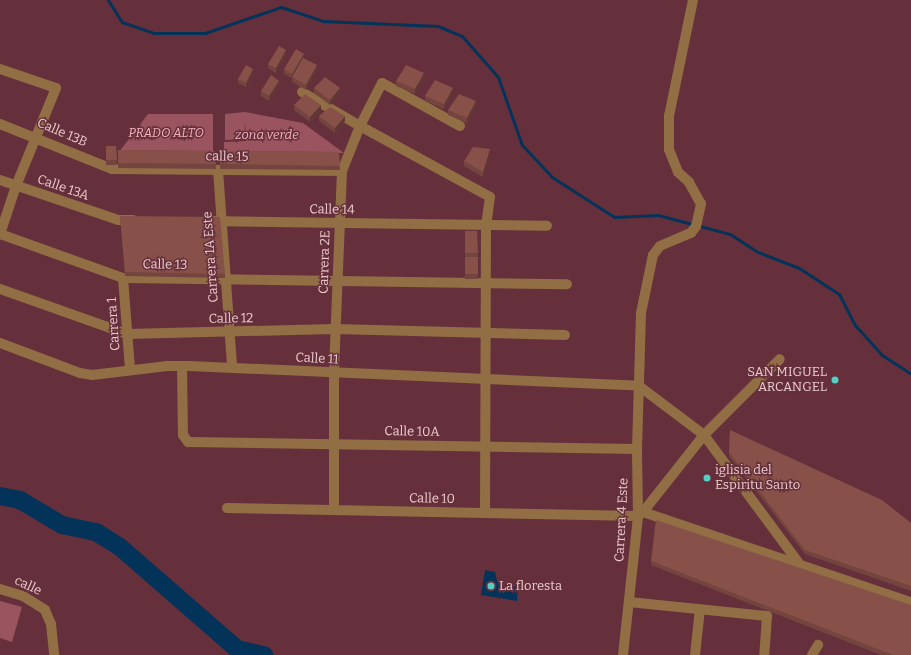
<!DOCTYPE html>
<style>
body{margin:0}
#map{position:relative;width:911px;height:655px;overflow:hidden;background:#65303b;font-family:Bitter,serif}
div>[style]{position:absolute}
.green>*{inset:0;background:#995460}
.water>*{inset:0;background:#043359}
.stream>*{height:3px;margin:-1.5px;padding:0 1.5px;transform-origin:1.5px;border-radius:1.5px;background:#043359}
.river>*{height:18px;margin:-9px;padding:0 9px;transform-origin:9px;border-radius:9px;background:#043359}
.minor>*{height:10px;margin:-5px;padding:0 5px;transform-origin:5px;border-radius:5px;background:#926e45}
.wall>*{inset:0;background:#74453e}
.shaded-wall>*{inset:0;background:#5e3832}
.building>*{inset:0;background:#875048}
.dots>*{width:11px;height:11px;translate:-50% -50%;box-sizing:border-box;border:2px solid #65303b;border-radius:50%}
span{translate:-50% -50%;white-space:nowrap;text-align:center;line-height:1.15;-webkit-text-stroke:3px #65303b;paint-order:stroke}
.street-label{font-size:13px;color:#ebcace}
.park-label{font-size:13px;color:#f5b2bc;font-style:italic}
.poi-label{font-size:13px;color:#ebcace}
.right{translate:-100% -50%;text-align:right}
.left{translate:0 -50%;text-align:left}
</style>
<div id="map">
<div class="green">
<i style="clip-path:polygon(245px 112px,303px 123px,344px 153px,224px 153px,224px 142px,246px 141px,245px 122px,244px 139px,225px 140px,225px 114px)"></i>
<i style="clip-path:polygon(148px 114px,213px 114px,213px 153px,119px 152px)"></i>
<i style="clip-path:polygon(0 601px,22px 607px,12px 642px,0 638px)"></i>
</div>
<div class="water">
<i style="clip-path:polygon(485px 570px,495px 572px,497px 581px,503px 588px,518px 586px,517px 601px,481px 595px)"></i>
</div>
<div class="stream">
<i style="left:108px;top:0;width:26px;rotate:58deg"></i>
<i style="left:122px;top:22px;width:34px;rotate:19deg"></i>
<i style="left:154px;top:33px;width:51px"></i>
<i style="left:205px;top:33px;width:80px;rotate:-18.9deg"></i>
<i style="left:281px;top:7px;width:44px;rotate:18.4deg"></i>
<i style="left:323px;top:21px;width:115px;rotate:2.5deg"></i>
<i style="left:438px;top:26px;width:26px;rotate:23deg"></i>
<i style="left:462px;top:36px;width:55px;rotate:48.7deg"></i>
<i style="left:498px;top:77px;width:72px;rotate:70.6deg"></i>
<i style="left:522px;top:145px;width:44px;rotate:46.8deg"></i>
<i style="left:552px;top:177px;width:74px;rotate:32.8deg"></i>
<i style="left:614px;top:217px;width:44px;rotate:-2.6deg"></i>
<i style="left:658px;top:215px;width:74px;rotate:14.8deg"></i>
<i style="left:730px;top:234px;width:33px;rotate:33deg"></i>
<i style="left:758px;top:252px;width:44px;rotate:21.3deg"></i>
<i style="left:799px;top:268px;width:48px;rotate:33deg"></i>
<i style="left:839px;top:294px;width:35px;rotate:63deg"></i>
<i style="left:855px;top:325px;width:40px;rotate:48deg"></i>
<i style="left:882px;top:355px;width:35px;rotate:33deg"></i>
</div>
<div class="river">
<i style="left:0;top:496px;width:20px;rotate:11deg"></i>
<i style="left:20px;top:500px;width:49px;rotate:30.8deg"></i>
<i style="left:62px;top:525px;width:35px;rotate:12deg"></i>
<i style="left:96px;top:532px;width:28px;rotate:32deg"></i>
<i style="left:120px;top:547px;width:155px;rotate:41.1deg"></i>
<i style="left:237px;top:649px;width:28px;rotate:13deg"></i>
</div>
<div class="minor">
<i style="left:0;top:69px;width:59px;rotate:18.7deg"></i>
<i style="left:56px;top:88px;width:106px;rotate:112.2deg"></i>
<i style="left:16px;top:186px;width:51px;rotate:108.4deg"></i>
<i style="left:0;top:234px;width:131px;rotate:19.7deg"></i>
<i style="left:123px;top:278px;width:444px;rotate:0.8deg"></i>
<i style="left:302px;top:92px;width:67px;rotate:30.4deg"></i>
<i style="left:360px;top:126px;width:48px;rotate:111.8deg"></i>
<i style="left:342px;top:171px;width:202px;rotate:92.3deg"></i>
<i style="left:334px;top:373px;width:137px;rotate:90deg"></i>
<i style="left:0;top:124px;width:121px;rotate:21.9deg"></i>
<i style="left:112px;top:169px;width:230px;rotate:0.5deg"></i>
<i style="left:460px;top:126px;width:89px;rotate:-151.1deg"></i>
<i style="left:382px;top:83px;width:48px;rotate:117.1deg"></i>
<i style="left:360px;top:126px;width:148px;rotate:28.6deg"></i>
<i style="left:490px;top:197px;width:29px;rotate:98deg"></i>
<i style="left:486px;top:226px;width:287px;rotate:90.2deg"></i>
<i style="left:218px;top:170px;width:197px;rotate:85.9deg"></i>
<i style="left:0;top:180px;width:125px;rotate:18.7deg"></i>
<i style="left:118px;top:220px;width:15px"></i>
<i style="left:207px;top:221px;width:340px;rotate:0.8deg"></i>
<i style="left:123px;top:278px;width:91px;rotate:85.6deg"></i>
<i style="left:0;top:289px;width:135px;rotate:19.5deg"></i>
<i style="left:127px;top:334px;width:208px;rotate:-1.4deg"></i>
<i style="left:335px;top:329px;width:230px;rotate:1.5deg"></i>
<i style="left:0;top:343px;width:85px;rotate:20.6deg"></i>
<i style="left:80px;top:373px;width:12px;rotate:9deg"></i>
<i style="left:92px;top:375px;width:76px;rotate:-6.8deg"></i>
<i style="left:167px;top:366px;width:22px"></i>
<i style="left:189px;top:366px;width:450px;rotate:2.5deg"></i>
<i style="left:182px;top:366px;width:69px;rotate:89.2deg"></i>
<i style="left:183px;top:435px;width:9px;rotate:54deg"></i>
<i style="left:188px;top:442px;width:449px;rotate:0.9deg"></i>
<i style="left:639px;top:386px;width:81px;rotate:37deg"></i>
<i style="left:704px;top:435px;width:158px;rotate:53.5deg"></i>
<i style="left:227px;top:508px;width:411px;rotate:1.1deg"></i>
<i style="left:638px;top:516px;width:6px;rotate:-39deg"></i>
<i style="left:643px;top:512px;width:283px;rotate:18.6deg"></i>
<i style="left:643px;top:512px;width:98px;rotate:-51.6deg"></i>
<i style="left:704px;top:435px;width:107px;rotate:-45deg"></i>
<i style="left:0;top:589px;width:24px;rotate:17deg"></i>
<i style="left:23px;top:596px;width:26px;rotate:32deg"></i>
<i style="left:45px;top:610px;width:15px;rotate:67deg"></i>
<i style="left:51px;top:624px;width:31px;rotate:84deg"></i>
<i style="left:629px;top:602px;width:139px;rotate:5.8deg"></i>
<i style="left:767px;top:616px;width:39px;rotate:94deg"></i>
<i style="left:623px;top:655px;width:140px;rotate:-83.8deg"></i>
<i style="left:638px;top:516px;width:67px;rotate:-90.9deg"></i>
<i style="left:637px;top:449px;width:136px;rotate:-88.3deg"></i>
<i style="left:641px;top:313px;width:59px;rotate:-78.3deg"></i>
<i style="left:653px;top:255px;width:11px;rotate:-52deg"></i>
<i style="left:660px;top:246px;width:34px;rotate:-23deg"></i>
<i style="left:691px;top:233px;width:9px;rotate:-54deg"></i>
<i style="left:696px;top:226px;width:23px;rotate:-77deg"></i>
<i style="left:701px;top:204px;width:25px;rotate:-119deg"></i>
<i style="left:689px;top:182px;width:15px;rotate:-138deg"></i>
<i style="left:678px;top:172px;width:24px;rotate:-112deg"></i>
<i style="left:669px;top:150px;width:34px;rotate:-90deg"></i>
<i style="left:669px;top:116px;width:118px;rotate:-78.3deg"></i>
<i style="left:695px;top:655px;width:46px;rotate:-83.8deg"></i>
<i style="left:812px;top:655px;width:12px;rotate:-59deg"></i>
</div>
<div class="wall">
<i style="clip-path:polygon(286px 55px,276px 73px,268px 68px,268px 64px)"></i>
<i style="clip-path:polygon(304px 58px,317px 70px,306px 90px,292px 82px,292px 78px,284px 74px,284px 69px)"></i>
<i style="clip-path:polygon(253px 74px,246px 87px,238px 83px,238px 79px)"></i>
<i style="clip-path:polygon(424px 78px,415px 94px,396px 86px,396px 81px)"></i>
<i style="clip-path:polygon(279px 86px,269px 101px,261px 96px,261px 91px)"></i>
<i style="clip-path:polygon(314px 88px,340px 93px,330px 105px,314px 93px)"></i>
<i style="clip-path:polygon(453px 93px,444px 109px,425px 101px,425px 96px)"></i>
<i style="clip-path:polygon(294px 105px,321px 110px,310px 122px,294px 110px)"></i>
<i style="clip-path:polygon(476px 106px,467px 123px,448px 115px,448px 110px)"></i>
<i style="clip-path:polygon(319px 116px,345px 121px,335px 133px,319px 121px)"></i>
<i style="clip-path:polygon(106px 146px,116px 146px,117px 165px,106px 165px)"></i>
<i style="clip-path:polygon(118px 150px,215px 151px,216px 169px,118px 168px)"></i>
<i style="clip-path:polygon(220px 151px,339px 152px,340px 170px,220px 169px)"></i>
<i style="clip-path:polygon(490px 154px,483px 177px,464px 166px,464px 161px)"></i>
<i style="clip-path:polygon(120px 216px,225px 274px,225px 278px,125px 276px)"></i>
<i style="clip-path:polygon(465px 231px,477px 231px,478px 279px,465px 279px)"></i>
<i style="clip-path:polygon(730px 430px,911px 523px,911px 591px,805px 554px,729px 456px)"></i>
<i style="clip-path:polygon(651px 561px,911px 655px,881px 655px,651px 565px)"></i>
</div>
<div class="shaded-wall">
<i style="clip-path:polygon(286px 50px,286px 55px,276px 73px,276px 68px)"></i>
<i style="clip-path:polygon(304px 54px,304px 58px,292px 79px,292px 74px)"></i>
<i style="clip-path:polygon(317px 65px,317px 70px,306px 90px,306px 85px)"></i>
<i style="clip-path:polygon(253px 69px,253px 74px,246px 87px,246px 83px)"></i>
<i style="clip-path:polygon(424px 73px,424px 78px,415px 94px,415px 89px)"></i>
<i style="clip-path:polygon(279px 81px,279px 86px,269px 101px,269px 96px)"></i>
<i style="clip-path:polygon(340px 88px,340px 93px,330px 105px,330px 100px)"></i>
<i style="clip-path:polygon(453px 88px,453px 93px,444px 109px,444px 104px)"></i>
<i style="clip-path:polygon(476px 101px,476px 106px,467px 123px,467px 118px)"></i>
<i style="clip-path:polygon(321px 105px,321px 110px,310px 122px,310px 117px)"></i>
<i style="clip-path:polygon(345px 116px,345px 121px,335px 133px,335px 128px)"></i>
<i style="clip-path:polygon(490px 149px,490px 154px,483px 177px,483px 172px)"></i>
</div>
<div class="building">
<i style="clip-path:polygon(279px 46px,286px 50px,276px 68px,268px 64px)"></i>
<i style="clip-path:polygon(296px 49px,304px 54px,292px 74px,284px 69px)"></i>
<i style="clip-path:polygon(303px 58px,317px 65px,306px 85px,292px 77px)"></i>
<i style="clip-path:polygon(246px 65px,253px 69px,246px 83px,238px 79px)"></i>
<i style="clip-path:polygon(406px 65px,424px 73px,415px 89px,396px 81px)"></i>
<i style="clip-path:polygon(271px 75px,279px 81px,269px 96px,261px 91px)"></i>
<i style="clip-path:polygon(325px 77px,340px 88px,330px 100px,314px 88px)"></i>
<i style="clip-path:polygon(435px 80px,453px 88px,444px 104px,425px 96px)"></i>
<i style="clip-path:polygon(305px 94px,321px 105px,310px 117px,294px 105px)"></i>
<i style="clip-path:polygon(459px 94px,476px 101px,467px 118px,448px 110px)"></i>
<i style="clip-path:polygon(330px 107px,345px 116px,335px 128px,319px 116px)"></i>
<i style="clip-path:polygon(106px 146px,116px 146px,117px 160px,106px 160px)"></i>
<i style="clip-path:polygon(473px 147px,490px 149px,483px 172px,464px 161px)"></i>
<i style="clip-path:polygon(118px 150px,215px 151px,216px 164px,118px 163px)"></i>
<i style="clip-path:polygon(220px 151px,339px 152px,340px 166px,220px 164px)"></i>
<i style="clip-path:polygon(120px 216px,220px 217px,225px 274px,125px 272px)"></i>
<i style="clip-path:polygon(465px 231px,477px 231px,478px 253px,465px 253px)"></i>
<i style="clip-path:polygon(465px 257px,478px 257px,478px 274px,465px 274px)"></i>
<i style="clip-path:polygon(730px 430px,882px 500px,911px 523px,911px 586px,805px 550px,729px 452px)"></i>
<i style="clip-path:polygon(656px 520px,911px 605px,911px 655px,893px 655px,651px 561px)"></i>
</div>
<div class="dots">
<i style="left:835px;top:380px;background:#55cec5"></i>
<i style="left:707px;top:478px;background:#55cec5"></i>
<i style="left:491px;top:586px;background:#55cec5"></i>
</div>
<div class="street-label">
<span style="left:62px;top:133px;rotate:23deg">Calle 13B</span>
<span style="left:227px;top:157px;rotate:1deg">calle 15</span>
<span style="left:63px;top:188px;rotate:19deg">Calle 13A</span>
<span style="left:332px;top:210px;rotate:1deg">Calle 14</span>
<span style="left:211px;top:257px;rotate:-94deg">Carrera 1A Este</span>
<span style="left:325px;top:262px;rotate:-88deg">Carrera 2E</span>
<span style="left:165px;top:265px;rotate:1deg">Calle 13</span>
<span style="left:231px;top:319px;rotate:-1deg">Calle 12</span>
<span style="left:114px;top:324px;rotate:-94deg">Carrera 1</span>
<span style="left:317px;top:359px;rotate:3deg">Calle 11</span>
<span style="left:412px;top:432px;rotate:1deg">Calle 10A</span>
<span style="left:432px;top:499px;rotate:1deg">Calle 10</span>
<span style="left:622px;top:520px;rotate:-87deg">Carrera 4 Este</span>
<span style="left:28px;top:586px;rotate:25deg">calle</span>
</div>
<div class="park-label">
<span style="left:166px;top:133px">PRADO ALTO</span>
<span style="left:267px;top:135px">zona verde</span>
</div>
<div class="poi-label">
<span class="right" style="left:827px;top:380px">SAN MIGUEL<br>ARCANGEL</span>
<span class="left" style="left:715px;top:478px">iglisia del<br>Espiritu Santo</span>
<span class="left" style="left:499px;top:586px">La floresta</span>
</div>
</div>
